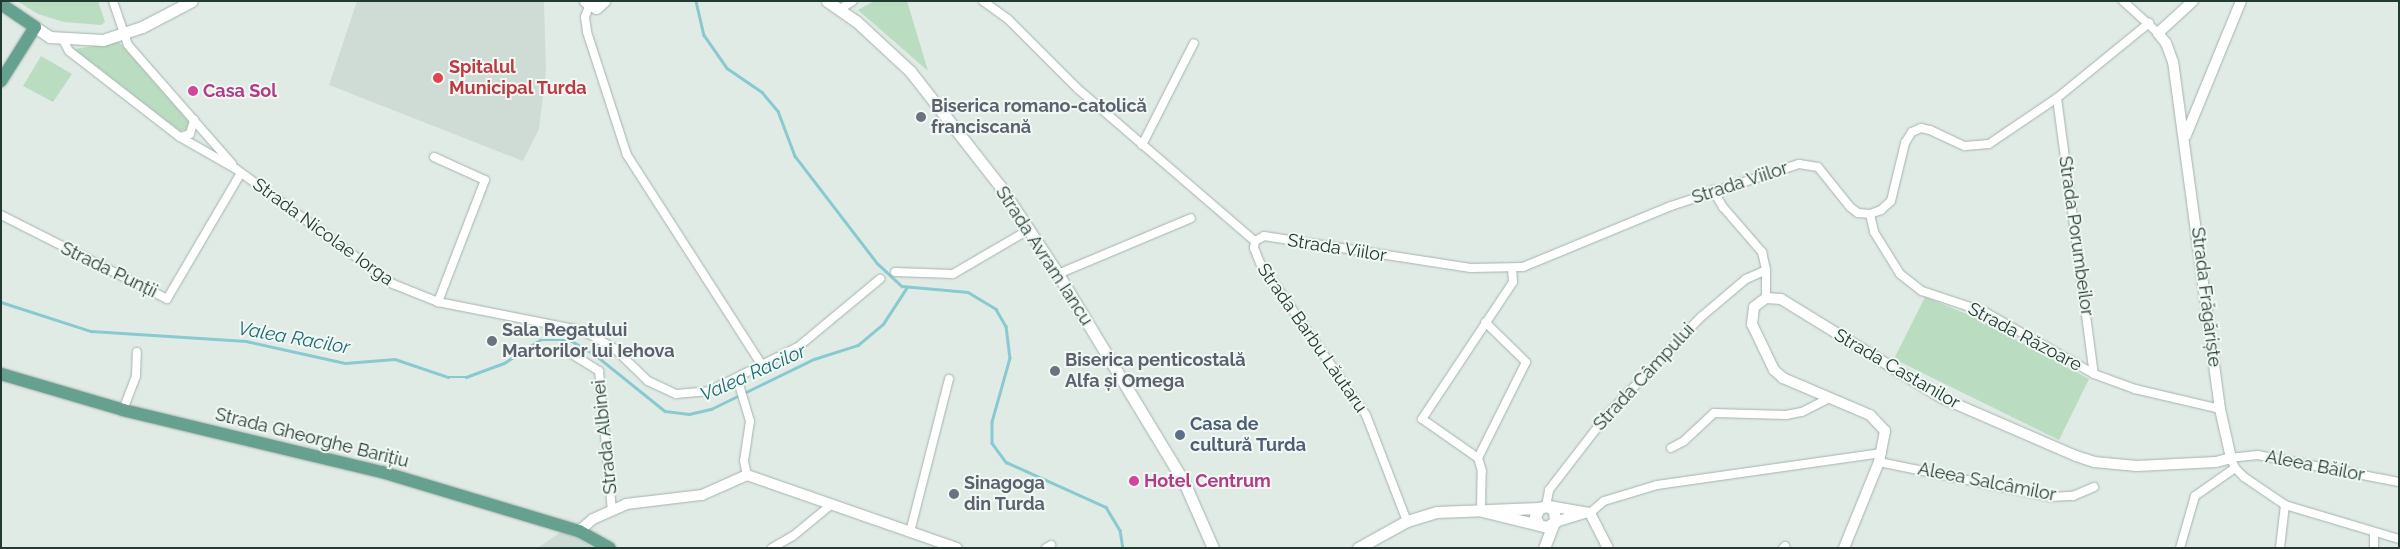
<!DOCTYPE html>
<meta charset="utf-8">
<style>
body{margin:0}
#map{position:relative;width:2400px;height:549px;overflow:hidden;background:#e1ebe6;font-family:Raleway,sans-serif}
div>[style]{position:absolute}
.built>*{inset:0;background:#cfdbd5}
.green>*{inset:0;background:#badcc1}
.stream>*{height:2.5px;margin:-1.25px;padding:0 1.25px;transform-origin:1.25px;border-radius:1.25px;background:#89c9d0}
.roads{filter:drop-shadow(0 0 1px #a4b3ad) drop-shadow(0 0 1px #a4b3ad)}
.minor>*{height:8px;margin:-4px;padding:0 4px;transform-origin:4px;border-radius:4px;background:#fff}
.tertiary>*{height:10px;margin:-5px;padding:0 5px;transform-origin:5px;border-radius:5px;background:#fff}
.secondary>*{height:11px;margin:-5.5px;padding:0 5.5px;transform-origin:5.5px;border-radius:5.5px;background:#fff}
.primary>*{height:12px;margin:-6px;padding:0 6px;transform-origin:6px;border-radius:6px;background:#66a08e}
.dots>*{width:14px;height:14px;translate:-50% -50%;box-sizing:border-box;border:2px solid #f1f8f4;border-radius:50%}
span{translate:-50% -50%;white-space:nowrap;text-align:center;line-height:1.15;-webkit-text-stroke:4px #f1f8f4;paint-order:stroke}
.health-label{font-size:18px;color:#be3a42;font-weight:700}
.left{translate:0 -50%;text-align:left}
.hotel-label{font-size:18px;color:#b23c85;font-weight:700}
.worship-label{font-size:18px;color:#5b616d;font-weight:700}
.street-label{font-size:18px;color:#213b33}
.service-label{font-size:18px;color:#4e5e75;font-weight:700}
.water-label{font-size:19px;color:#1c6c76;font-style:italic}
.frame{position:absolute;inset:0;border:2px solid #213b33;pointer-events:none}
</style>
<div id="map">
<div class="built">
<i style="clip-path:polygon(357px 1px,544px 1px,546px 71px,539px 129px,523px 161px,329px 85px)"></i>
<i style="clip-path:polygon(565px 529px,593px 548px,538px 548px)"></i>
</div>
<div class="green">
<i style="clip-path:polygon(17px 1px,98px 1px,105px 22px,101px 25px,64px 22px,38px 14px)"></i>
<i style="clip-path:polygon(874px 1px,907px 1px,928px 71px,858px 10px)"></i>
<i style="clip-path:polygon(119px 42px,189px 122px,187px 129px,180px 131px,74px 49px)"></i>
<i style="clip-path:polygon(41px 56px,72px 74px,53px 102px,23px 86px)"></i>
<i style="clip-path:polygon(1925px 297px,1974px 317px,2089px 379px,2059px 440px,1894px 359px)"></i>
</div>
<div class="stream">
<i style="left:696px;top:1px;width:35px;rotate:77deg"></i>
<i style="left:704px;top:35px;width:40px;rotate:55.1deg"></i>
<i style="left:727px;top:68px;width:42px;rotate:34.4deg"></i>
<i style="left:762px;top:92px;width:25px;rotate:50deg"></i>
<i style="left:778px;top:111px;width:48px;rotate:69.3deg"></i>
<i style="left:795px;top:156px;width:135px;rotate:52.5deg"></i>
<i style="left:877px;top:263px;width:34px;rotate:43deg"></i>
<i style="left:902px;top:286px;width:66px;rotate:5.2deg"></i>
<i style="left:968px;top:292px;width:33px;rotate:31deg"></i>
<i style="left:996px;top:309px;width:20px;rotate:60deg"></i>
<i style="left:1006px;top:326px;width:32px;rotate:83deg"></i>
<i style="left:1010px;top:358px;width:66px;rotate:105.7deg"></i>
<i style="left:992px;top:422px;width:21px;rotate:90deg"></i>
<i style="left:992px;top:443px;width:24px;rotate:54deg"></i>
<i style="left:1006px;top:462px;width:110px;rotate:24.2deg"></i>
<i style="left:1106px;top:507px;width:27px;rotate:59deg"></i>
<i style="left:1120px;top:530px;width:18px;rotate:81deg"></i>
<i style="left:1px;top:302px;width:95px;rotate:17.9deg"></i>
<i style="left:91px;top:331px;width:155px;rotate:3.7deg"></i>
<i style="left:246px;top:341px;width:101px;rotate:12.5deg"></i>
<i style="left:345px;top:363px;width:50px;rotate:-4.6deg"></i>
<i style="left:395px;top:359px;width:56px;rotate:18.8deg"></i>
<i style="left:448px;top:377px;width:18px"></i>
<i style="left:466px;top:377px;width:40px;rotate:-20.2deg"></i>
<i style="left:504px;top:363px;width:43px;rotate:-32.6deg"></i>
<i style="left:540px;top:340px;width:30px"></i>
<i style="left:570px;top:340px;width:28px;rotate:30deg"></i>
<i style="left:594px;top:354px;width:91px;rotate:38.8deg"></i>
<i style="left:665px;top:411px;width:24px;rotate:7deg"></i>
<i style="left:689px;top:414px;width:23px;rotate:-13deg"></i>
<i style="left:711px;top:409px;width:114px;rotate:-25.9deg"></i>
<i style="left:814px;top:359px;width:46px;rotate:-17.7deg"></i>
<i style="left:858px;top:345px;width:33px;rotate:-40deg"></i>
<i style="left:883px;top:324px;width:44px;rotate:-57deg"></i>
</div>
<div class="roads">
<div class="minor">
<i style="left:113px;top:1px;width:46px;rotate:71.2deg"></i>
<i style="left:128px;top:45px;width:158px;rotate:48.8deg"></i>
<i style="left:983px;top:1px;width:31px;rotate:36deg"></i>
<i style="left:1008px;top:19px;width:99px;rotate:45deg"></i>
<i style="left:1078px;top:89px;width:233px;rotate:40.7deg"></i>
<i style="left:2123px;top:1px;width:47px;rotate:42.4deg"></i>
<i style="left:589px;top:6px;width:12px;rotate:110deg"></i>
<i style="left:585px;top:17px;width:15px;rotate:82deg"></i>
<i style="left:587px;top:32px;width:129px;rotate:72deg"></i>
<i style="left:627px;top:155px;width:250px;rotate:57.3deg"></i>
<i style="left:840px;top:9px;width:15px;rotate:-32deg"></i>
<i style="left:62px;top:38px;width:15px;rotate:62deg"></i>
<i style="left:69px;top:51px;width:140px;rotate:37.8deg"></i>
<i style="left:180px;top:137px;width:64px;rotate:29.7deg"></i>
<i style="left:236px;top:169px;width:195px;rotate:36.2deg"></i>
<i style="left:393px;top:284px;width:48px;rotate:21.8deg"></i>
<i style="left:438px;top:302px;width:149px;rotate:11.2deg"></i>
<i style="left:584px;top:331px;width:36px;rotate:30deg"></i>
<i style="left:615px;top:349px;width:46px;rotate:44.1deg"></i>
<i style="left:648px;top:381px;width:31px;rotate:25deg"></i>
<i style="left:676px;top:394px;width:33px;rotate:-5deg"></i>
<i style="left:709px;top:391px;width:99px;rotate:-26.3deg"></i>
<i style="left:798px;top:347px;width:107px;rotate:-39.7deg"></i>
<i style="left:2057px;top:98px;width:278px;rotate:82.4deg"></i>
<i style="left:180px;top:137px;width:10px;rotate:-17deg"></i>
<i style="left:190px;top:134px;width:15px;rotate:-74deg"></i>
<i style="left:1142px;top:145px;width:114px;rotate:-63deg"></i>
<i style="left:434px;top:157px;width:56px;rotate:24.3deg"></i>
<i style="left:485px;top:180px;width:131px;rotate:111.1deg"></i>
<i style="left:1713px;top:190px;width:20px;rotate:60deg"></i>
<i style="left:1723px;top:207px;width:60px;rotate:49.1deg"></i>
<i style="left:1762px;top:252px;width:18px;rotate:77deg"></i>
<i style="left:1766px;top:270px;width:28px;rotate:90deg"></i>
<i style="left:1870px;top:214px;width:18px;rotate:77deg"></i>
<i style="left:1874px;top:232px;width:49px;rotate:58.2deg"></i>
<i style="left:1900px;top:274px;width:28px;rotate:38deg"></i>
<i style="left:1922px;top:291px;width:66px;rotate:18.4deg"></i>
<i style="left:1985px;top:312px;width:125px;rotate:29.6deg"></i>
<i style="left:2094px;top:374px;width:44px;rotate:20.1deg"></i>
<i style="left:2135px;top:389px;width:87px;rotate:13.2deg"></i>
<i style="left:1px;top:215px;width:186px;rotate:26.8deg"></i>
<i style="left:167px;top:299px;width:146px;rotate:-59.6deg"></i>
<i style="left:1255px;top:241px;width:10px;rotate:-29deg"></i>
<i style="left:1264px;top:236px;width:209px;rotate:8.8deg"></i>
<i style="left:1471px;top:268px;width:52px;rotate:-1.1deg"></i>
<i style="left:1523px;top:267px;width:160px;rotate:-22.4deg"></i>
<i style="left:1671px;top:206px;width:135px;rotate:-18.2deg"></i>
<i style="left:1799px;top:164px;width:19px;rotate:9deg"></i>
<i style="left:1818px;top:167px;width:51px;rotate:51.3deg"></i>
<i style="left:1850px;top:207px;width:10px;rotate:37deg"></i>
<i style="left:1858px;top:213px;width:12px;rotate:5deg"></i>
<i style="left:1870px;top:214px;width:12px;rotate:-20deg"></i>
<i style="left:1881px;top:210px;width:13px;rotate:-42deg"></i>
<i style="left:1891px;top:201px;width:60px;rotate:-76.4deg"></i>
<i style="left:1905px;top:143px;width:13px;rotate:-58deg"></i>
<i style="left:1912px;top:132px;width:10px;rotate:-24deg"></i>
<i style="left:1921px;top:128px;width:9px;rotate:13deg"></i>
<i style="left:1930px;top:130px;width:38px;rotate:25deg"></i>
<i style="left:1965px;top:146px;width:24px;rotate:-5deg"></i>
<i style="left:1989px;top:144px;width:82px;rotate:-34.1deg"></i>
<i style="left:2057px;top:98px;width:119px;rotate:-39.2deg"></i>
<i style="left:1255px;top:241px;width:7px;rotate:98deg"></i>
<i style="left:1254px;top:248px;width:16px;rotate:68deg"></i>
<i style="left:1260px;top:263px;width:185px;rotate:55.1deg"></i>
<i style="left:1366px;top:415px;width:114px;rotate:68.9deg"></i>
<i style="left:895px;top:272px;width:58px;rotate:2deg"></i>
<i style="left:953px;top:274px;width:89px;rotate:-30.3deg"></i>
<i style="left:1058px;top:274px;width:144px;rotate:-22.8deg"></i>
<i style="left:567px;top:351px;width:38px;rotate:32deg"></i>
<i style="left:599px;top:371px;width:140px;rotate:84.7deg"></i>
<i style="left:737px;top:378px;width:45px;rotate:73.2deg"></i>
<i style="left:750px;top:421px;width:40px;rotate:98.5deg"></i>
<i style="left:744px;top:461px;width:14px;rotate:78deg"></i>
<i style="left:123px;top:410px;width:36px;rotate:-69deg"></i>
<i style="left:136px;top:376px;width:24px;rotate:-88deg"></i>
<i style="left:1671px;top:448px;width:15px;rotate:-28deg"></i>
<i style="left:1684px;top:441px;width:41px;rotate:-43deg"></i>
<i style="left:1714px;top:413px;width:72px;rotate:1.6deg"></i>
<i style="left:1786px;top:415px;width:16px;rotate:-11deg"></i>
<i style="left:1802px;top:412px;width:31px;rotate:-27deg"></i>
<i style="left:1478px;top:458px;width:68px;rotate:-145.1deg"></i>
<i style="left:1422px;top:419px;width:164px;rotate:-56.4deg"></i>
<i style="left:1513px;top:282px;width:14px;rotate:-94deg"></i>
<i style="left:1879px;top:462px;width:176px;rotate:11.5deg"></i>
<i style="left:2051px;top:497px;width:22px;rotate:-3deg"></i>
<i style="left:2073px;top:496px;width:23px;rotate:-23deg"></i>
<i style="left:2399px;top:482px;width:144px;rotate:-169.2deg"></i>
<i style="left:2258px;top:455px;width:27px;rotate:174deg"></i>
<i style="left:2231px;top:458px;width:11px;rotate:68deg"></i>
<i style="left:2235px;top:468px;width:13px;rotate:45deg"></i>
<i style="left:2244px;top:477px;width:50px;rotate:34.3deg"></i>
<i style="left:2285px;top:505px;width:119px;rotate:16.6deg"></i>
<i style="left:1546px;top:506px;width:16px;rotate:-79deg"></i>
<i style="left:1549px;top:490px;width:95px;rotate:-52.3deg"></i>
<i style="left:1607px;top:415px;width:136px;rotate:-46.2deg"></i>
<i style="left:1701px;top:317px;width:59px;rotate:-40.2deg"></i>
<i style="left:1746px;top:279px;width:22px;rotate:-24deg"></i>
<i style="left:1481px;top:510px;width:39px;rotate:-89deg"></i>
<i style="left:1482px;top:471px;width:14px;rotate:-107deg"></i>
<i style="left:1478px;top:458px;width:107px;rotate:-63.4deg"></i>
<i style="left:1526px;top:362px;width:57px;rotate:-135.7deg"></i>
<i style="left:1590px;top:513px;width:18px;rotate:-41deg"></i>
<i style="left:1604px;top:501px;width:55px;rotate:-16.8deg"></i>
<i style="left:1657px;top:485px;width:227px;rotate:-8.1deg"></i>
<i style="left:910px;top:532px;width:158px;rotate:-75.7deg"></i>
<i style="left:2374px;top:533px;width:15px;rotate:90deg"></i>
<i style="left:772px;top:548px;width:24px;rotate:-30deg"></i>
<i style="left:793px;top:536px;width:50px;rotate:-39.4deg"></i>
<i style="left:1046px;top:548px;width:6px;rotate:-31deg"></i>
<i style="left:1783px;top:548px;width:3px;rotate:-45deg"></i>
<i style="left:2180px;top:548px;width:54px;rotate:-73.9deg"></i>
<i style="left:2195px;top:496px;width:49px;rotate:-35deg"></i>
<i style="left:2280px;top:548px;width:43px;rotate:-83.4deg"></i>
</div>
<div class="tertiary">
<i style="left:2186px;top:135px;width:145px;rotate:-67.7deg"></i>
<i style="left:1549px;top:506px;width:42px;rotate:9.7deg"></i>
<i style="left:1590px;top:513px;width:39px;rotate:63deg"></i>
<i style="left:1555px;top:522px;width:30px;rotate:-17deg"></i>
<i style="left:579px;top:531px;width:18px;rotate:-41deg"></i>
<i style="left:593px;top:519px;width:36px;rotate:-24deg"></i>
<i style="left:626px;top:504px;width:77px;rotate:-6.8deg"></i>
<i style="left:702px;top:495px;width:49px;rotate:-24deg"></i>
<i style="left:747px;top:475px;width:222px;rotate:19.2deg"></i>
<i style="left:1844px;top:548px;width:93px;rotate:-67.9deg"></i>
<i style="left:1879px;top:462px;width:32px;rotate:-79deg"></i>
<i style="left:1885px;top:431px;width:22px;rotate:-133deg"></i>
<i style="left:1870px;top:415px;width:95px;rotate:-157deg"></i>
<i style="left:1783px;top:378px;width:12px;rotate:-138deg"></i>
<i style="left:1774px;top:370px;width:51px;rotate:-115.6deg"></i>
<i style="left:1752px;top:324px;width:17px;rotate:-83deg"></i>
<i style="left:1754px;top:307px;width:15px;rotate:-37deg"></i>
<i style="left:1766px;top:298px;width:15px;rotate:4deg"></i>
<i style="left:1781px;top:299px;width:189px;rotate:31.6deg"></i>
<i style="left:1942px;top:398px;width:146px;rotate:23.4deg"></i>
<i style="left:2076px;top:456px;width:19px;rotate:18deg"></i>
<i style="left:2094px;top:462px;width:43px;rotate:5.3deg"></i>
<i style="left:2137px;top:466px;width:79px;rotate:-2.9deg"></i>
<i style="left:2216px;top:462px;width:16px;rotate:-15deg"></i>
<i style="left:2231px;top:458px;width:50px;rotate:-102.7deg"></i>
<i style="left:2220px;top:409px;width:350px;rotate:-97.7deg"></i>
<i style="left:2173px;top:62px;width:20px;rotate:-110deg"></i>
<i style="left:2166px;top:43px;width:13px;rotate:-129deg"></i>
<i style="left:2158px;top:33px;width:47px;rotate:-42.4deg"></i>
</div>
<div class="secondary">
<i style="left:585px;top:1px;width:13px;rotate:32deg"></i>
<i style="left:596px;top:8px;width:11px;rotate:-41deg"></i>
<i style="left:827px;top:1px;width:35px;rotate:35deg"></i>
<i style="left:856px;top:21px;width:74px;rotate:42.8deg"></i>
<i style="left:910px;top:71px;width:146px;rotate:52deg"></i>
<i style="left:1000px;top:186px;width:105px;rotate:56.6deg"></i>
<i style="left:1058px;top:274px;width:243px;rotate:58.8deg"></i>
<i style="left:1184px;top:482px;width:72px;rotate:66.3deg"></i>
<i style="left:35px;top:27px;width:18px;rotate:34deg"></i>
<i style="left:50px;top:37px;width:53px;rotate:3.2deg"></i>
<i style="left:103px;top:40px;width:41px;rotate:-18.4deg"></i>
<i style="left:142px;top:27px;width:56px;rotate:-27.5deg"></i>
<i style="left:1482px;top:511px;width:67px;rotate:13.8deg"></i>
<i style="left:1547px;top:527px;width:9px;rotate:-32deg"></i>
<i style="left:1555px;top:522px;width:12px;rotate:-95deg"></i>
<i style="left:1554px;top:510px;width:8px;rotate:-150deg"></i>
<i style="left:1547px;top:506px;width:8px;rotate:166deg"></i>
<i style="left:1539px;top:508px;width:10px;rotate:114deg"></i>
<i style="left:1535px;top:517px;width:7px;rotate:63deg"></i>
<i style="left:1358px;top:548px;width:56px;rotate:-28.9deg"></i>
<i style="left:1407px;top:521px;width:31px;rotate:-17deg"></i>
<i style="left:1437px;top:512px;width:102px;rotate:-2.2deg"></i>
<i style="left:1544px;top:548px;width:25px;rotate:-69deg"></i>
</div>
<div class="primary">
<i style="left:1px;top:4px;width:41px;rotate:34.1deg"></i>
<i style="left:35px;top:27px;width:64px;rotate:122.2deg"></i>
<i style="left:1px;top:374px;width:127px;rotate:16.4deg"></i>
<i style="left:123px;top:410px;width:266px;rotate:13.5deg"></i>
<i style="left:382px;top:472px;width:206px;rotate:16.7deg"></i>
<i style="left:579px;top:531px;width:35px;rotate:29deg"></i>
</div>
</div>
<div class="dots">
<i style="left:438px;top:78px;background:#e0444e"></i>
<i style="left:193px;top:91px;background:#d1479c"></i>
<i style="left:921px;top:117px;background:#6b7280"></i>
<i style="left:492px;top:341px;background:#6b7280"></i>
<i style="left:1055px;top:371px;background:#6b7280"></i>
<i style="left:1180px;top:435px;background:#5c6f8a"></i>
<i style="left:1134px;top:481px;background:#d1479c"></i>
<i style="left:954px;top:494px;background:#6b7280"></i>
</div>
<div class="health-label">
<span class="left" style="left:449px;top:78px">Spitalul<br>Municipal Turda</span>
</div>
<div class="hotel-label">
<span class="left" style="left:203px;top:91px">Casa Sol</span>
<span class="left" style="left:1144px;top:481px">Hotel Centrum</span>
</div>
<div class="worship-label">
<span class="left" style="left:931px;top:117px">Biserica romano-catolică<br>franciscană</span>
<span class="left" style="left:502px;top:341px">Sala Regatului<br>Martorilor lui Iehova</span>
<span class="left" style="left:1065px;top:371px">Biserica penticostală<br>Alfa și Omega</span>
<span class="left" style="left:964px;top:494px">Sinagoga<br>din Turda</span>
</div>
<div class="street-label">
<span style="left:1740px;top:183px;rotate:-18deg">Strada Viilor</span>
<span style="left:323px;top:232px;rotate:36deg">Strada Nicolae Iorga</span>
<span style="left:2076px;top:236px;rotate:82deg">Strada Porumbeilor</span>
<span style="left:1337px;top:248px;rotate:9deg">Strada Viilor</span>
<span style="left:1044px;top:256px;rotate:57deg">Strada Avram Iancu</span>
<span style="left:109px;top:270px;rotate:26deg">Strada Punții</span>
<span style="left:2206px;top:297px;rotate:83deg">Strada Frăgăriște</span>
<span style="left:2025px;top:337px;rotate:28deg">Strada Răzoare</span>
<span style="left:1312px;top:338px;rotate:55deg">Strada Barbu Lăutaru</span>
<span style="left:1897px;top:369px;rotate:30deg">Strada Castanilor</span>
<span style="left:1644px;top:377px;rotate:-47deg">Strada Câmpului</span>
<span style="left:605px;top:437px;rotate:-96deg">Strada Albinei</span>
<span style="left:312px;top:438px;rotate:14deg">Strada Gheorghe Barițiu</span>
<span style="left:2315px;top:466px;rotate:11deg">Aleea Băilor</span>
<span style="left:1987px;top:482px;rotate:11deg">Aleea Salcâmilor</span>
</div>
<div class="service-label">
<span class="left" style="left:1190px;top:435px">Casa de<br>cultură Turda</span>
</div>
<div class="water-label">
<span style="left:294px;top:338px;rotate:10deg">Valea Racilor</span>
<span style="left:753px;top:373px;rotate:-24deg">Valea Racilor</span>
</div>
<div class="frame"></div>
</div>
